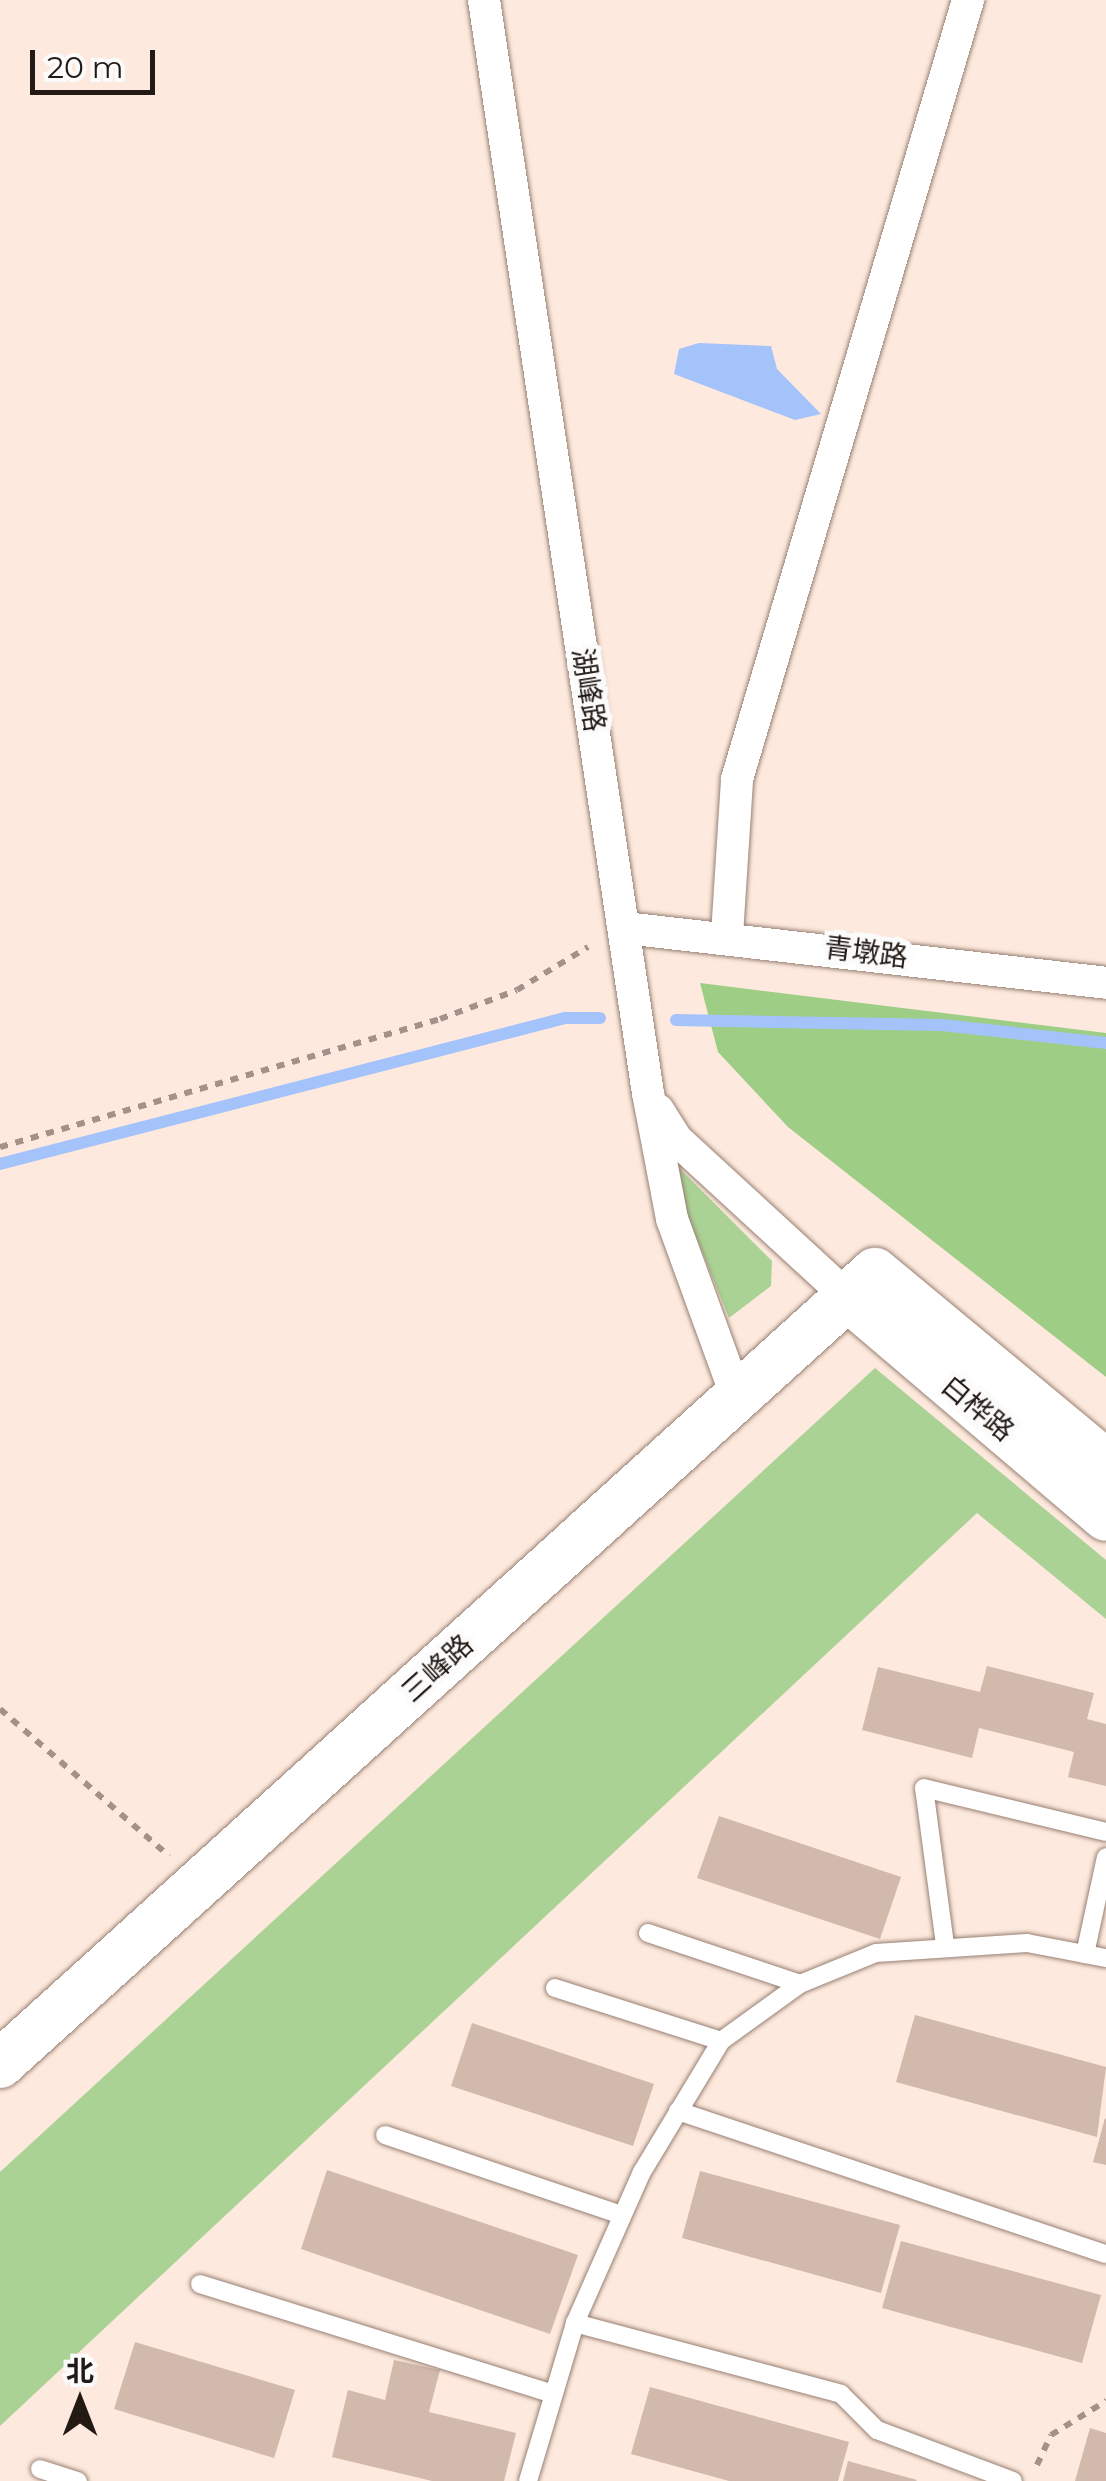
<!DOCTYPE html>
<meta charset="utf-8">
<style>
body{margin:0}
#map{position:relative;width:1106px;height:2481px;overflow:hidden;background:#fee9de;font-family:Montserrat,"Noto Sans SC",sans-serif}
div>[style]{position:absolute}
.green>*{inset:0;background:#aad295}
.forest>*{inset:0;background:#9ecd86}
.water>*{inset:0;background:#a5c3fb}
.stream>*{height:12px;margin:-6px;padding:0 6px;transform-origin:6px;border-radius:6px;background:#a5c3fb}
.building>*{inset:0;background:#d1b9ab}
.path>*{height:6px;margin-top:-3px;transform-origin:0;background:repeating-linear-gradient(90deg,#a29289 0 8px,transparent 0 16px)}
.roads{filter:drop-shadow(0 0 2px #978073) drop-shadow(0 0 2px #978073)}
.lane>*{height:18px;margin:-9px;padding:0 9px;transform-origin:9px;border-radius:9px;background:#fff}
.street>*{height:32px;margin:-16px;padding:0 16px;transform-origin:16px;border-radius:16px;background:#fff}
.secondary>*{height:48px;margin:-24px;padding:0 24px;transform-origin:24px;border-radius:24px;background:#fff}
span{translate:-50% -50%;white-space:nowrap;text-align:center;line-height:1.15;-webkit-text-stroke:10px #fbfbfb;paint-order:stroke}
.street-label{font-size:28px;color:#231a15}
.north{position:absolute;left:30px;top:2351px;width:100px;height:100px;-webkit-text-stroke:8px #fbfbfb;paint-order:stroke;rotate:0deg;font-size:28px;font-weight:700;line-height:40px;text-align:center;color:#231a15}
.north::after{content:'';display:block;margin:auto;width:35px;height:45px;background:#231a15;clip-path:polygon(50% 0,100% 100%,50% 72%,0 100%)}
.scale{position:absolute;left:30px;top:50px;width:125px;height:45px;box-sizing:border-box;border:5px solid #231a15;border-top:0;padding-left:12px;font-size:30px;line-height:35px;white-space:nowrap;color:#231a15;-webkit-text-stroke:8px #fbfbfb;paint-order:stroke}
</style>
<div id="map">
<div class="green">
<i style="clip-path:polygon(679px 1168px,772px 1261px,771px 1286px,729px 1318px,679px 1195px)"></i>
<i style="clip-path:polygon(875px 1368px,1106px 1560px,1106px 1619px,977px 1513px,0 2426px,0 2172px)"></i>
</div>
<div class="forest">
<i style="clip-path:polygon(700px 983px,1106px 1033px,1106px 1377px,788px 1127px,718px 1052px)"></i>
</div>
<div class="water">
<i style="clip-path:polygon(699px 343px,771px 346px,777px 369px,821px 414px,795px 420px,674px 374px,679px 349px)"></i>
</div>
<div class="stream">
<i style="left:676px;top:1020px;width:266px;rotate:1.1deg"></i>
<i style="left:942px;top:1025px;width:165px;rotate:6.3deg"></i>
<i style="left:0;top:1164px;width:584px;rotate:-14.49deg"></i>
<i style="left:565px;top:1018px;width:35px"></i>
</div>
<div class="building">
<i style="clip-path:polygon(987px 1666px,1094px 1693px,1087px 1719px,1106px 1724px,1106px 1786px,1068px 1777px,1074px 1752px,979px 1728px,972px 1758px,862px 1730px,878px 1667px,980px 1692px)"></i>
<i style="clip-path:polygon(719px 1816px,901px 1877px,880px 1939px,697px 1878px)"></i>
<i style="clip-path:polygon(915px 2015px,1106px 2067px,1097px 2137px,896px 2082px)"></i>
<i style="clip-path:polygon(472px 2023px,654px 2084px,633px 2146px,451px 2086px)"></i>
<i style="clip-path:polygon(1105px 2118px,1106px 2119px,1106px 2165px,1093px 2162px)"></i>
<i style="clip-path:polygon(327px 2170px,578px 2255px,550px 2334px,301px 2249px)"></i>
<i style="clip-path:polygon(700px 2171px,900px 2225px,881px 2293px,682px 2238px)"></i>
<i style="clip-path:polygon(901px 2241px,1101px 2295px,1082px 2363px,882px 2308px)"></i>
<i style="clip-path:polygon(135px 2342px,295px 2390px,274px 2458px,114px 2409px)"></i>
<i style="clip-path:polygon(394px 2360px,440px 2370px,429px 2412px,516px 2433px,504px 2481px,432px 2481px,332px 2457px,348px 2390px,385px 2400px)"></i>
<i style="clip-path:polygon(650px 2387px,849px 2442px,838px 2481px,729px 2481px,631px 2454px)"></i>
<i style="clip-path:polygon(1090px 2428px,1106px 2433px,1106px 2481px,1075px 2481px)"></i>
<i style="clip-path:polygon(848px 2461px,917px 2480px,916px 2481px,843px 2481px)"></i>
</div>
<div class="path">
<i style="left:0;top:1147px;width:458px;rotate:-16.2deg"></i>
<i style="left:440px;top:1019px;width:82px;rotate:-20.6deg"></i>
<i style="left:517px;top:990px;width:83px;rotate:-31.2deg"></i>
<i style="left:0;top:1709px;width:224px;rotate:41deg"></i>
<i style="left:1037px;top:2465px;width:33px;rotate:-65deg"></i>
<i style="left:1051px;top:2435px;width:65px;rotate:-31.7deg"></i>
</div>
<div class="roads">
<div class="lane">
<i style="left:648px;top:1933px;width:160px;rotate:18.5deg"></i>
<i style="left:945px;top:1945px;width:158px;rotate:-97.6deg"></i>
<i style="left:924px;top:1788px;width:187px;rotate:13.6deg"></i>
<i style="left:1085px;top:1954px;width:99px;rotate:-77.8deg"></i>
<i style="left:555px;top:1988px;width:174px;rotate:17.7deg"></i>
<i style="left:678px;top:2111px;width:451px;rotate:18.5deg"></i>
<i style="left:385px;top:2135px;width:250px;rotate:18.7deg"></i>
<i style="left:200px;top:2284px;width:370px;rotate:17.3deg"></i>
<i style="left:575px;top:2323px;width:275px;rotate:14.9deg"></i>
<i style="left:841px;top:2394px;width:51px;rotate:45deg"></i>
<i style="left:877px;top:2430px;width:145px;rotate:20.6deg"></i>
<i style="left:40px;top:2469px;width:40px;rotate:18deg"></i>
<i style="left:528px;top:2481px;width:165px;rotate:-73.4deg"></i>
<i style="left:575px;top:2323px;width:165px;rotate:-66.1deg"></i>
<i style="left:642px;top:2172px;width:153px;rotate:-58.9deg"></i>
<i style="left:721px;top:2041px;width:97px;rotate:-35.8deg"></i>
<i style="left:800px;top:1984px;width:82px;rotate:-22.2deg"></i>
<i style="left:876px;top:1953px;width:151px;rotate:-3.8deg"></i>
<i style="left:1027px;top:1943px;width:80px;rotate:10.8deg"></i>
</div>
<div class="street">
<i style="left:484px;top:0;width:1105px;rotate:81.47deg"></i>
<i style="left:648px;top:1093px;width:128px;rotate:79.2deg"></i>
<i style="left:672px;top:1219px;width:193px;rotate:70deg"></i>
<i style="left:625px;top:928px;width:484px;rotate:6.5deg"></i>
<i style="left:727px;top:935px;width:156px;rotate:-86.3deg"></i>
<i style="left:737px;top:779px;width:813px;rotate:-73.48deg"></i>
<i style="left:658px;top:1110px;width:34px;rotate:58deg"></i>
<i style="left:676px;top:1139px;width:236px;rotate:42.6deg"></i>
</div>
<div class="secondary">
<i style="left:850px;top:1299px;width:336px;rotate:40.4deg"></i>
<i style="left:0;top:2064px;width:1180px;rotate:-42.15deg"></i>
<i style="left:875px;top:1272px;width:300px;rotate:39.7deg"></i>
</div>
</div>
<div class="street-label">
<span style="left:589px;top:690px;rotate:81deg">湖峰路</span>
<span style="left:866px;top:952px;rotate:7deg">青墩路</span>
<span style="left:978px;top:1408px;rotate:40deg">白桦路</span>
<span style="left:437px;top:1668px;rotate:-42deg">三峰路</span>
</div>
<div class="north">北</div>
<div class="scale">20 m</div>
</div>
